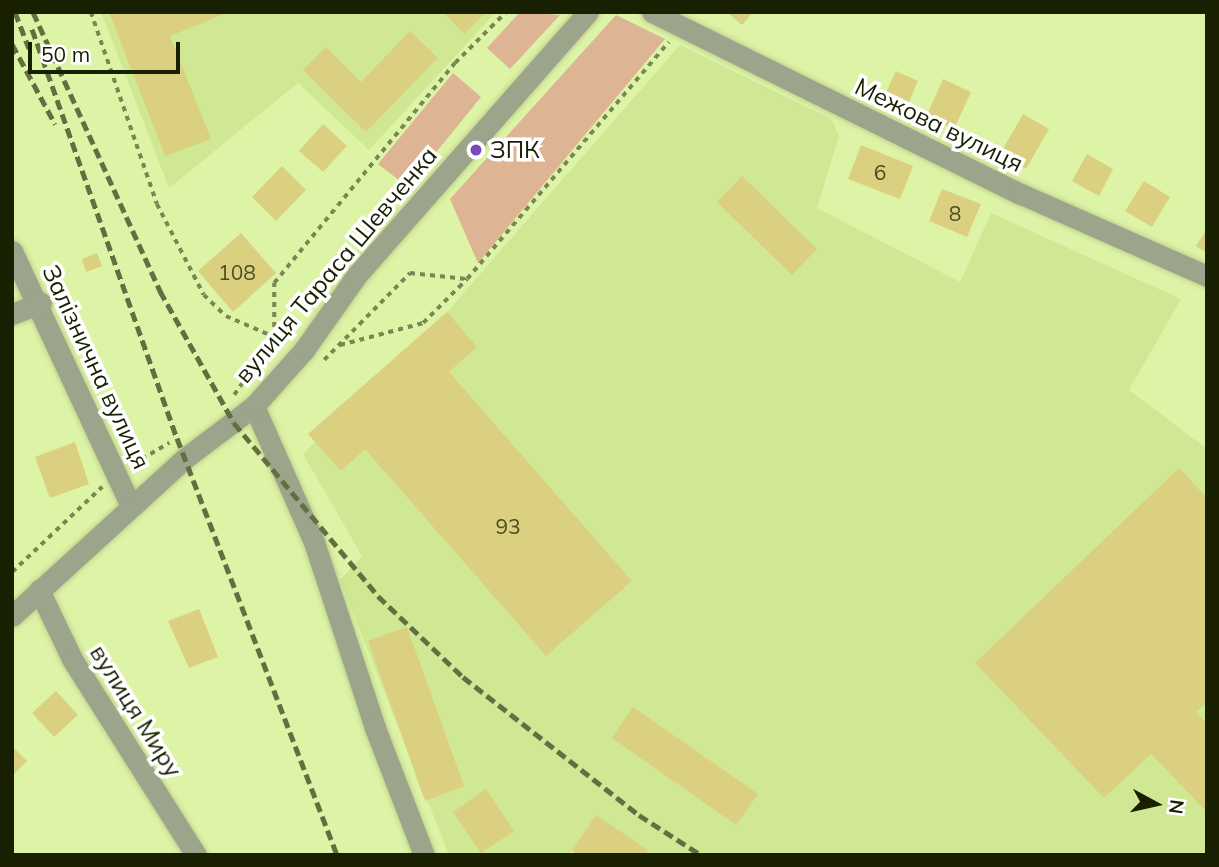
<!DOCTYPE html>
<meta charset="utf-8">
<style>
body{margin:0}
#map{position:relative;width:1219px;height:867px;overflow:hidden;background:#ddf3a6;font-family:Mulish,sans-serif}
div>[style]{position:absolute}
.built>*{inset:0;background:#d0e893}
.green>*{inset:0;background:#ddb594}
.building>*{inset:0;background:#dbd080}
.path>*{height:3.5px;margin-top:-1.75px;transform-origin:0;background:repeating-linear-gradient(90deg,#798752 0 5px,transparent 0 10px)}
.roads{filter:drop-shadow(0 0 2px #bed18c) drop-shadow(0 0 2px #bed18c)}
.minor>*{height:21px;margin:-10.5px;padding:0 10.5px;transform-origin:10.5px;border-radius:10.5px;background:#9ca48b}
.rail>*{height:5px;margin-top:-2.5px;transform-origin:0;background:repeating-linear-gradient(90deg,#636f40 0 10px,transparent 0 15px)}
.dots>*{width:19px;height:19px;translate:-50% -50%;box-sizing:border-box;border:4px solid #fff;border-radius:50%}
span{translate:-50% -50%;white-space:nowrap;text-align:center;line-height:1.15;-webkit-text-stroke:7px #fff;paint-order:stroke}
.number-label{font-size:21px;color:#4a4c22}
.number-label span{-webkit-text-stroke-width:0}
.street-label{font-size:24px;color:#192002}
.poi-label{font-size:24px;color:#192002}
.left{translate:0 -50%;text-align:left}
.frame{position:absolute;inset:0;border:14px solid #192002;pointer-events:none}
.north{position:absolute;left:1121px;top:769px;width:70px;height:70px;-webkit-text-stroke:5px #fff;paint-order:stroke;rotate:98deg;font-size:19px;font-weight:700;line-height:28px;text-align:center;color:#192002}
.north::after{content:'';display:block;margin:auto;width:24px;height:32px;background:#192002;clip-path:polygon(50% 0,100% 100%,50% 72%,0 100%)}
.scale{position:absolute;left:28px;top:42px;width:152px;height:32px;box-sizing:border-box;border:4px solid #192002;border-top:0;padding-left:9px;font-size:21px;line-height:24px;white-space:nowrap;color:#192002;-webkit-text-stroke:5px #fff;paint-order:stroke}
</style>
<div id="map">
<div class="built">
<i style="clip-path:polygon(101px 12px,496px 12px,369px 150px,298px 83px,169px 188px)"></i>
<i style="clip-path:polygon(680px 45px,831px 119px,839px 136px,817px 208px,960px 282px,991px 213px,1181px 299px,1129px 390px,1207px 449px,1207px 855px,580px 855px,572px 851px,566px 855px,449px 855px,340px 580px,362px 556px,303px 454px,447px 312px)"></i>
</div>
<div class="green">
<i style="clip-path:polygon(520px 12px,560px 15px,510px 69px,487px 48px)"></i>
<i style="clip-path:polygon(616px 15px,665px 39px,478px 263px,450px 199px)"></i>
<i style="clip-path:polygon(453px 73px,481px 97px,408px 187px,378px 164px)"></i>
</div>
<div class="building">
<i style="clip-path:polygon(109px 12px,229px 12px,170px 36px,211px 139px,165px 156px)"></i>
<i style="clip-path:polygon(443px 12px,486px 12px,464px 34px)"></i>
<i style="clip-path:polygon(727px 12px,753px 12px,742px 25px)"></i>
<i style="clip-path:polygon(410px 31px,438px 58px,366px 132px,303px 70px,326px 47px,361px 82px)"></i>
<i style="clip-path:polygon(896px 71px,918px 81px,905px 111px,882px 101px)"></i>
<i style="clip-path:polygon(943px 79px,971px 92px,954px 129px,926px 117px)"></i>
<i style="clip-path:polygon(1023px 114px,1049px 129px,1026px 169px,1000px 154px)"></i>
<i style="clip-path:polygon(323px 124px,347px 146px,323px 172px,299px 151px)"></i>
<i style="clip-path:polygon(861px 145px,913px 166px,900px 199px,848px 179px)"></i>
<i style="clip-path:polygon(1087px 154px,1113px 169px,1099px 196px,1072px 181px)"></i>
<i style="clip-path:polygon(282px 166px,306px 190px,276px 221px,252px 197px)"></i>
<i style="clip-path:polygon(742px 176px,817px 249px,792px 275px,717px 202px)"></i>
<i style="clip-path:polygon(1144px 181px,1170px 197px,1152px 227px,1125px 211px)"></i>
<i style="clip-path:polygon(942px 189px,981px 204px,967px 237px,929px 221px)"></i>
<i style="clip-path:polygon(1207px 229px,1207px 253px,1196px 246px)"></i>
<i style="clip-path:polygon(241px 233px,276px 273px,233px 312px,198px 271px)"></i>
<i style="clip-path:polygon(97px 253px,102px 266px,86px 272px,82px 259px)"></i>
<i style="clip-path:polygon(447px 312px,477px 347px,449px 372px,632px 581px,546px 656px,365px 449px,341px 471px,308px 434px)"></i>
<i style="clip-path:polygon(75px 442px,89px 484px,50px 498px,35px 457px)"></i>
<i style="clip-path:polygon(1179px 468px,1207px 498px,1207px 702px,1196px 712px,1207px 724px,1207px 812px,1151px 754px,1104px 798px,975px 663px)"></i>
<i style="clip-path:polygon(199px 609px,218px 657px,189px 668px,168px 621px)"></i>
<i style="clip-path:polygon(407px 627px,464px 786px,425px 801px,368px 641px)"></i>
<i style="clip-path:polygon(56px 691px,78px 715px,54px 737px,32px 713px)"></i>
<i style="clip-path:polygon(633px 707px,758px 794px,736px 825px,612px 738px)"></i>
<i style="clip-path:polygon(12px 746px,27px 761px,12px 776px)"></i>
<i style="clip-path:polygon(486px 789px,514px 831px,481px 853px,453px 812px)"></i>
<i style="clip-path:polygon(596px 815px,648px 850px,644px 855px,578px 855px,572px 851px)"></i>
</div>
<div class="path">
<i style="left:91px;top:12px;width:203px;rotate:71deg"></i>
<i style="left:157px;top:204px;width:102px;rotate:62.7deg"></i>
<i style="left:204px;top:295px;width:30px;rotate:44deg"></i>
<i style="left:226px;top:316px;width:65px;rotate:23.4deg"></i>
<i style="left:340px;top:345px;width:86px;rotate:-14.8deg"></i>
<i style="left:423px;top:323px;width:62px;rotate:-45deg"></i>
<i style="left:467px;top:279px;width:311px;rotate:-49.6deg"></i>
<i style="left:324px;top:360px;width:122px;rotate:-45.3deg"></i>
<i style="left:410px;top:273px;width:57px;rotate:6deg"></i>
<i style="left:234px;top:395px;width:70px;rotate:-55.4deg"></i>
<i style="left:274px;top:337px;width:54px;rotate:-90deg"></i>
<i style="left:274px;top:283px;width:285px;rotate:-50.6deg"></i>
<i style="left:455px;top:63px;width:72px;rotate:-45deg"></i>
<i style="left:133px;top:464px;width:42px;rotate:-30.3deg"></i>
<i style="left:12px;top:572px;width:124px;rotate:-43.4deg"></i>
</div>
<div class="roads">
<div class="minor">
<i style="left:652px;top:12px;width:411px;rotate:26.3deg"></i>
<i style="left:1021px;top:194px;width:203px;rotate:23.8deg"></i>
<i style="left:12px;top:251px;width:281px;rotate:65deg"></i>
<i style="left:12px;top:314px;width:31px;rotate:-21deg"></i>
<i style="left:254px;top:406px;width:149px;rotate:66.2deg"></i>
<i style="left:314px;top:542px;width:196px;rotate:71.8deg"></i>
<i style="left:375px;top:728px;width:136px;rotate:68.9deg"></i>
<i style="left:39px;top:590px;width:76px;rotate:64.4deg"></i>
<i style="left:72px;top:659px;width:232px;rotate:57.7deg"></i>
<i style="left:12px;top:616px;width:233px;rotate:-42.4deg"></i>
<i style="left:184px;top:459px;width:88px;rotate:-37.1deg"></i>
<i style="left:254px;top:406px;width:75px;rotate:-48.2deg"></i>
<i style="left:304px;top:350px;width:92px;rotate:-54.8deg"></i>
<i style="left:357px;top:275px;width:350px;rotate:-48.7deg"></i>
</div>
</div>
<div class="rail">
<i style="left:15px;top:12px;width:39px;rotate:69deg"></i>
<i style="left:33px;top:12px;width:307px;rotate:65.5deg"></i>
<i style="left:160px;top:291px;width:151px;rotate:60.7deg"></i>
<i style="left:234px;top:423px;width:225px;rotate:50.2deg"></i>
<i style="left:378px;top:596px;width:117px;rotate:43.6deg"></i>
<i style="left:463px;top:677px;width:224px;rotate:38.1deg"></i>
<i style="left:639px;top:815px;width:74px;rotate:32.8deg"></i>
<i style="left:32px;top:29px;width:434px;rotate:70.5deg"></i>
<i style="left:177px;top:438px;width:447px;rotate:69deg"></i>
<i style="left:12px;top:44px;width:91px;rotate:61.7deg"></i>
</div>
<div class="dots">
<i style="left:476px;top:150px;background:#7c46bd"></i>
</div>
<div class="number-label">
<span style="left:880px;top:172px">6</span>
<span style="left:955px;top:213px">8</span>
<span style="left:237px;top:272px">108</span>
<span style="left:508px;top:526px">93</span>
</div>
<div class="street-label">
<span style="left:939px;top:125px;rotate:26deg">Межова вулиця</span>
<span style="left:336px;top:265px;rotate:-50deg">вулиця Тараса Шевченка</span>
<span style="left:96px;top:367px;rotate:65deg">Залізнична вулиця</span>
<span style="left:136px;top:711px;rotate:58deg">вулиця Миру</span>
</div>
<div class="poi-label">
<span class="left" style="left:490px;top:150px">ЗПК</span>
</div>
<div class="frame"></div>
<div class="north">N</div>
<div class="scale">50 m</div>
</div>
